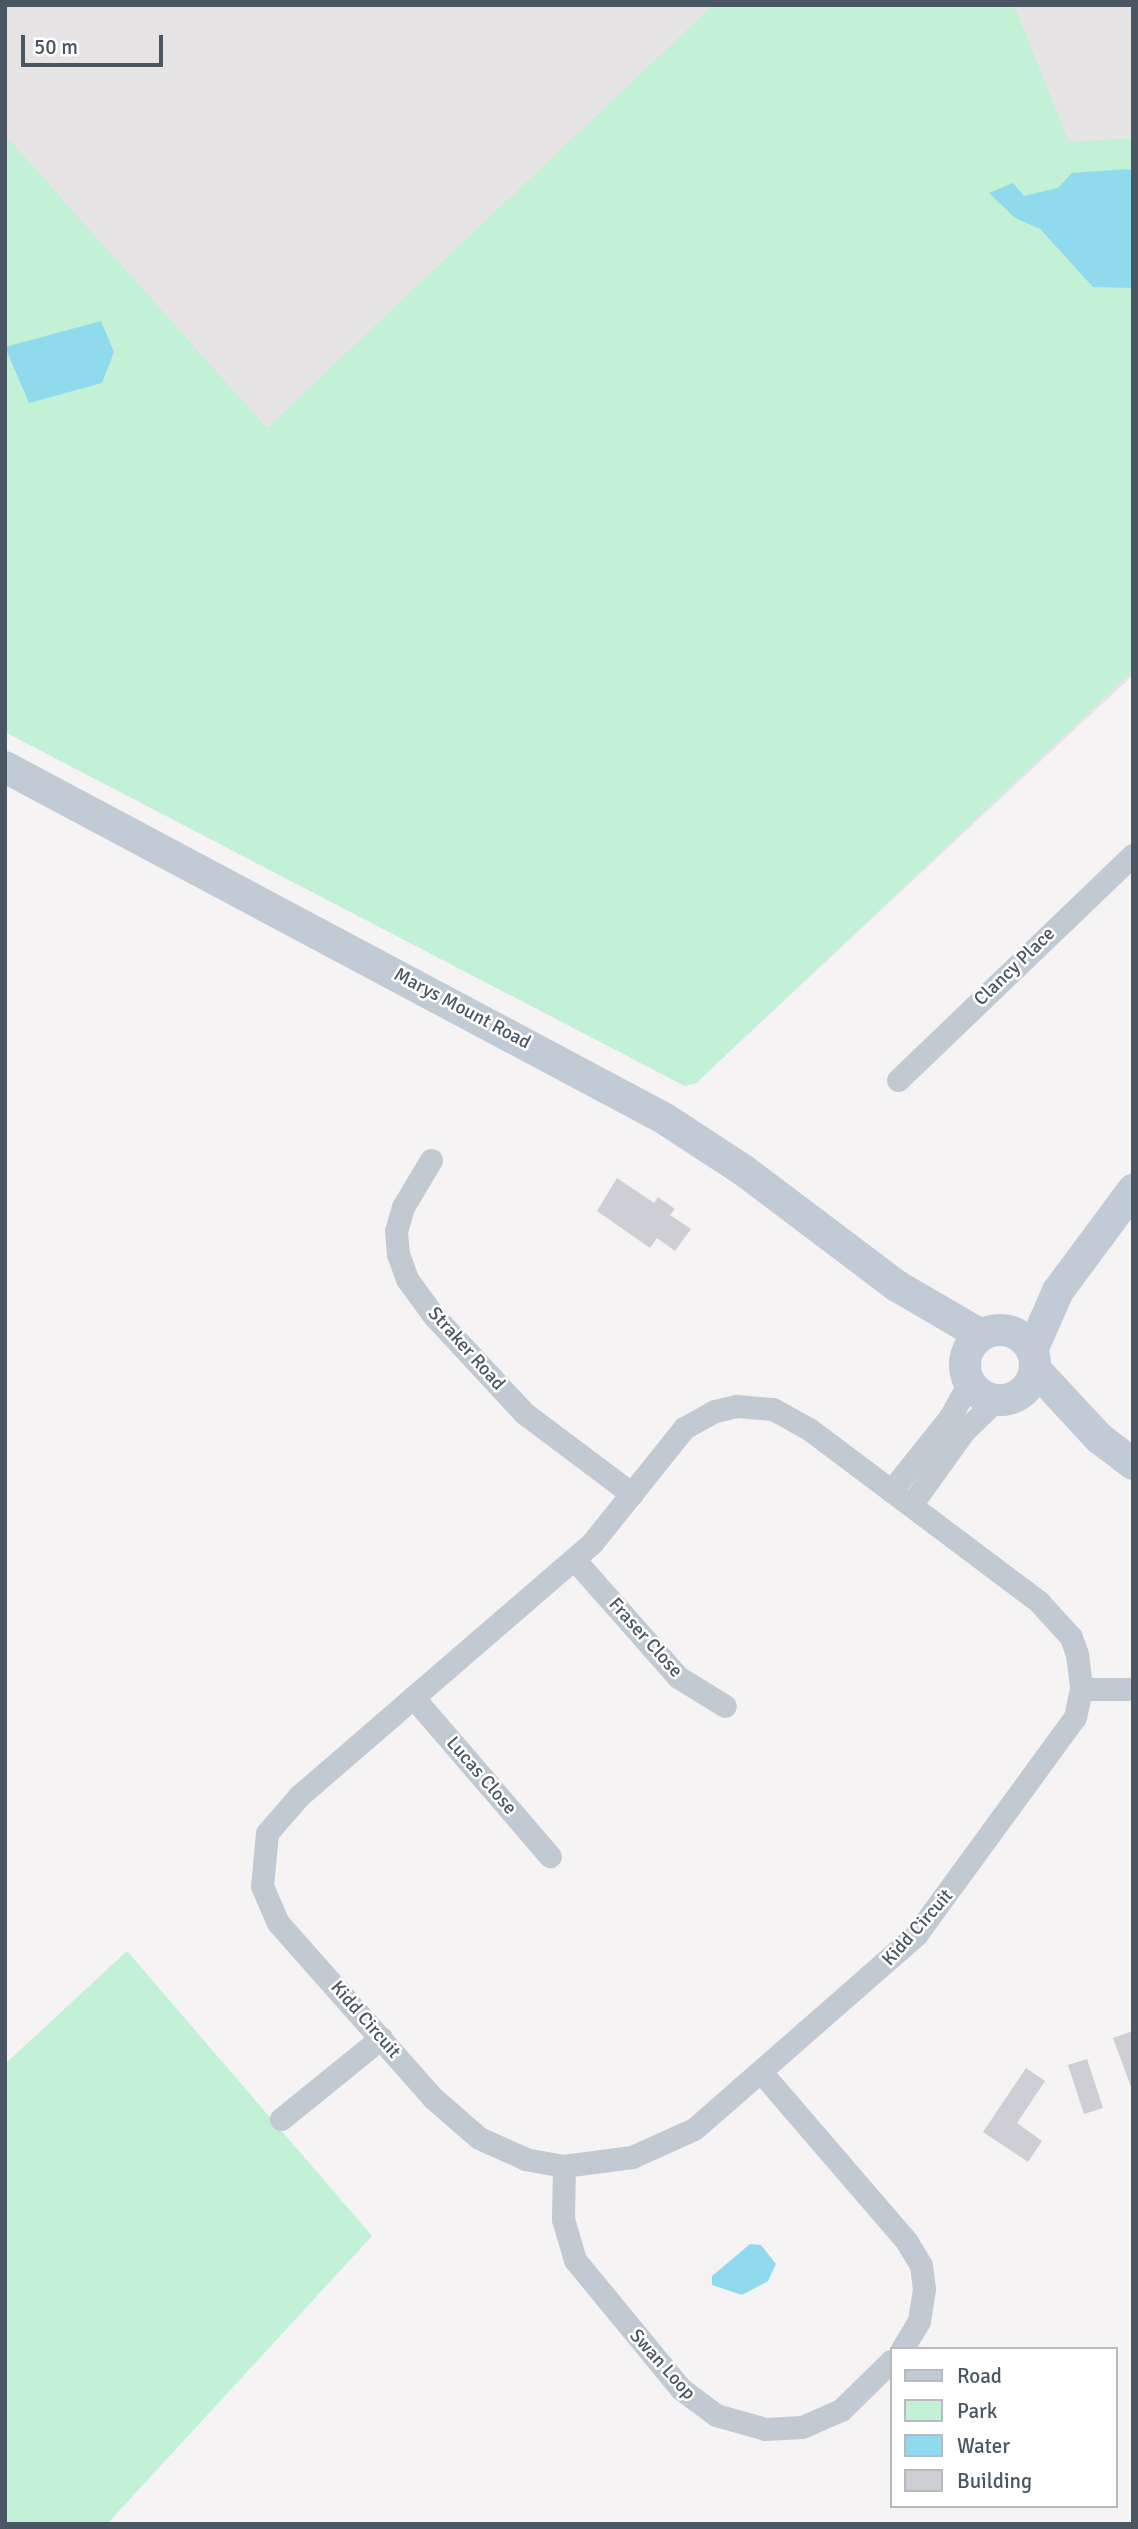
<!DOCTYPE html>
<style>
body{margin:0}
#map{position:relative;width:1138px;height:2529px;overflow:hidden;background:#f5f3f3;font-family:Signika,sans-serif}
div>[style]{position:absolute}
.education>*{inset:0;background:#e6e4e5}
.green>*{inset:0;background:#c3f1d5}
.water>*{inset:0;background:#90daee}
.building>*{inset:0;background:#cdcfd5}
.street>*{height:23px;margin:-11.5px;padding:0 11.5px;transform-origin:11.5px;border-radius:11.5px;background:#c1cad2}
.secondary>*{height:32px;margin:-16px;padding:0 16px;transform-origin:16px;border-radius:16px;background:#c1cbd6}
.secondary>.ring{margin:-16px;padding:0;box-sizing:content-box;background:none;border:32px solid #c1cbd6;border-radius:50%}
span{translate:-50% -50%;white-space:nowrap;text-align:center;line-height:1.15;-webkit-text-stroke:5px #fff;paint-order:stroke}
.street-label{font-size:19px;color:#4a5661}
.frame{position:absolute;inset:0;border:7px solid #4a5661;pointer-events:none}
.legend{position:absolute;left:890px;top:2347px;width:228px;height:161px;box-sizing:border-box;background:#fff;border:2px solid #b7bbc0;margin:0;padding:9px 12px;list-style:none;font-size:21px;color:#4a5661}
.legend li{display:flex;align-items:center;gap:14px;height:35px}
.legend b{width:35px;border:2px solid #b7bbc0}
.scale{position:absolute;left:21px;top:35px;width:142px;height:32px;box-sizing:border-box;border:4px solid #4a5661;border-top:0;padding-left:9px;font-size:21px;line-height:24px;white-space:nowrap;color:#4a5661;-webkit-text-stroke:5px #fff;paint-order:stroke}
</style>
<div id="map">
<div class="education">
<i style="clip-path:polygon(5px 5px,1133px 5px,1133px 675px,696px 1083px,685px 1086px,5px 732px)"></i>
</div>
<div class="green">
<i style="clip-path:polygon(713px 5px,1014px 5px,1069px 142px,1133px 138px,1133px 670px,696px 1083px,685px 1086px,5px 732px,5px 135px,267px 428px)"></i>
<i style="clip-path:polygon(127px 1951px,372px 2236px,107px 2524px,5px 2524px,5px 2064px)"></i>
</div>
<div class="water">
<i style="clip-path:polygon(1128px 169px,1133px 171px,1133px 288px,1093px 287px,1040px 229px,1015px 218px,989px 193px,1013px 183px,1024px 196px,1058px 188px,1072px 173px)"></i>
<i style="clip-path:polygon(101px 321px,114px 352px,102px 383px,29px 403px,5px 347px)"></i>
<i style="clip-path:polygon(750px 2244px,761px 2245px,776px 2264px,768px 2281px,742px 2295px,712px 2285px,712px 2276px)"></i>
</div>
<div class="building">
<i style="clip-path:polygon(617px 1178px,654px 1203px,658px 1197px,675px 1209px,670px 1215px,691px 1229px,675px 1251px,657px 1238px,650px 1248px,597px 1211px)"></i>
<i style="clip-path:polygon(1133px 2031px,1133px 2087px,1131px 2087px,1113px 2038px)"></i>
<i style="clip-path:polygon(1087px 2059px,1103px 2108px,1084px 2114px,1068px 2065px)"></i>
<i style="clip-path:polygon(1026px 2068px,1045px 2081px,1017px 2123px,1042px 2141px,1028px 2162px,983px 2132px)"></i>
</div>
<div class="street">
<i style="left:898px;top:1080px;width:325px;rotate:-43.8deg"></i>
<i style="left:431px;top:1160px;width:55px;rotate:120.8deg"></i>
<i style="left:403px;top:1207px;width:25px;rotate:106deg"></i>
<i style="left:396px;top:1231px;width:23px;rotate:85deg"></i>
<i style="left:398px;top:1254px;width:27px;rotate:70deg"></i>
<i style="left:407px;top:1279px;width:46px;rotate:53.9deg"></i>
<i style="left:434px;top:1316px;width:132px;rotate:47.1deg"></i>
<i style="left:524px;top:1413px;width:135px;rotate:36.9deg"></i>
<i style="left:737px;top:1406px;width:36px;rotate:5deg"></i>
<i style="left:773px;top:1409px;width:41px;rotate:29.1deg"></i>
<i style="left:809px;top:1429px;width:288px;rotate:36.9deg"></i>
<i style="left:1039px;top:1602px;width:47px;rotate:47.6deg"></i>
<i style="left:1071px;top:1637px;width:18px;rotate:71deg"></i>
<i style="left:1077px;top:1654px;width:35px;rotate:83deg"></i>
<i style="left:1081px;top:1689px;width:29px;rotate:102deg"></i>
<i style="left:1075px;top:1717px;width:268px;rotate:126.1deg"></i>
<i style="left:917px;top:1934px;width:296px;rotate:138.8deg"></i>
<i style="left:694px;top:2129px;width:68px;rotate:155.7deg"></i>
<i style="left:632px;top:2157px;width:69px;rotate:172.5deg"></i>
<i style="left:564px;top:2166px;width:39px;rotate:-170deg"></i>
<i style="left:526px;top:2159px;width:51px;rotate:-155.9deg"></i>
<i style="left:479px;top:2138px;width:61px;rotate:-139deg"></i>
<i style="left:433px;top:2098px;width:234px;rotate:-131.5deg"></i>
<i style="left:278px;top:1923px;width:40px;rotate:-113.4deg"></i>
<i style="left:262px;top:1886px;width:53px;rotate:-84.6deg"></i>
<i style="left:267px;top:1833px;width:49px;rotate:-49.1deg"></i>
<i style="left:299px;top:1796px;width:387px;rotate:-40.8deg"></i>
<i style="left:592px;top:1543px;width:147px;rotate:-51.3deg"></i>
<i style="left:684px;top:1428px;width:35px;rotate:-29deg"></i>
<i style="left:715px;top:1411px;width:23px;rotate:-13deg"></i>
<i style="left:891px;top:1491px;width:95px;rotate:-51.4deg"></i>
<i style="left:950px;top:1417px;width:39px;rotate:-61deg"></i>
<i style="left:911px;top:1505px;width:91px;rotate:-54.4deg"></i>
<i style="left:964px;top:1431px;width:45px;rotate:-44.1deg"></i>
<i style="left:574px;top:1559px;width:157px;rotate:48.6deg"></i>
<i style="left:678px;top:1677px;width:55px;rotate:31.7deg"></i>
<i style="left:1081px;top:1689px;width:52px"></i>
<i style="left:413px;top:1697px;width:210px;rotate:49.3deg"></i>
<i style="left:761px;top:2072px;width:224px;rotate:49.3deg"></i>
<i style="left:907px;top:2242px;width:27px;rotate:59deg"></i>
<i style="left:921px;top:2265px;width:24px;rotate:83deg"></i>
<i style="left:924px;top:2289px;width:32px;rotate:99deg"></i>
<i style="left:919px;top:2321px;width:33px;rotate:121deg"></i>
<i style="left:281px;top:2119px;width:129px;rotate:-39deg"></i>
<i style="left:564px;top:2166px;width:53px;rotate:91.1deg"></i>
<i style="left:563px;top:2219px;width:43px;rotate:73.7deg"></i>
<i style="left:575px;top:2260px;width:167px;rotate:50.6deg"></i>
<i style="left:681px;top:2389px;width:44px;rotate:36.6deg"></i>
<i style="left:716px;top:2415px;width:51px;rotate:15.9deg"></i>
<i style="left:765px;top:2429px;width:37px;rotate:-3deg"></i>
<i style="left:802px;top:2427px;width:43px;rotate:-23.6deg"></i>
<i style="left:841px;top:2410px;width:70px;rotate:-44.4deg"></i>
</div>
<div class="secondary">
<i style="left:5px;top:767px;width:748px;rotate:28.07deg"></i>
<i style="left:665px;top:1119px;width:93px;rotate:33.2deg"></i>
<i style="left:743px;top:1170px;width:193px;rotate:37deg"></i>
<i style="left:897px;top:1286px;width:97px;rotate:30.3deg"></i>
<i class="ring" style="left:965px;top:1330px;width:38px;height:38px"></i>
<i style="left:1032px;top:1350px;width:64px;rotate:-66.2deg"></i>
<i style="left:1058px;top:1291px;width:126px;rotate:-53.4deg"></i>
<i style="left:1035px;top:1369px;width:94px;rotate:47.2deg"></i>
<i style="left:1099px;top:1438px;width:43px;rotate:37.4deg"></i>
</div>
<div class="street-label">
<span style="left:1015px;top:967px;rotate:-44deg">Clancy Place</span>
<span style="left:462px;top:1009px;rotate:28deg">Marys Mount Road</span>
<span style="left:466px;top:1349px;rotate:48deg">Straker Road</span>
<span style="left:645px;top:1638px;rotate:48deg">Fraser Close</span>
<span style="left:481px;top:1776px;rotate:49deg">Lucas Close</span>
<span style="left:918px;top:1928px;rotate:-48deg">Kidd Circuit</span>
<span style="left:365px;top:2020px;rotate:49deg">Kidd Circuit</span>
<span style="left:662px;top:2365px;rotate:48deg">Swan Loop</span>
</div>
<div class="frame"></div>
<ul class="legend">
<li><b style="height:9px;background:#c1cbd6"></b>Road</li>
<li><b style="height:19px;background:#c3f1d5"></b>Park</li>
<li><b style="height:19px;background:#90daee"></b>Water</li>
<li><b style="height:19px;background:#cdcfd5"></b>Building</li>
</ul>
<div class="scale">50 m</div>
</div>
